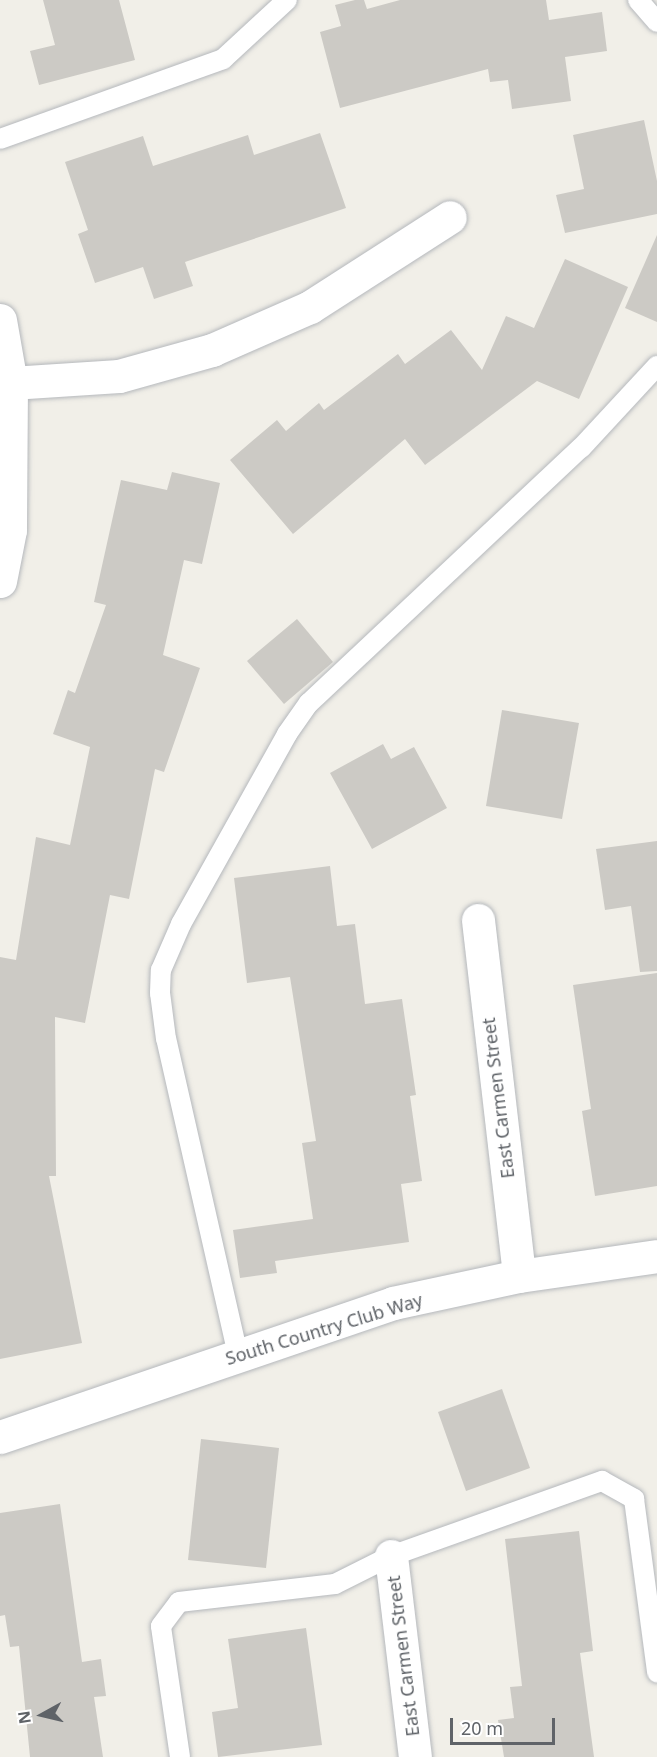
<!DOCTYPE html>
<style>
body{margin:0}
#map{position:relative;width:657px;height:1757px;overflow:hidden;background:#f1efe8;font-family:"Noto Sans",sans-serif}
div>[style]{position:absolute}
.building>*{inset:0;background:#cccac5}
.roads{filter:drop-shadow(0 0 2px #b5b8bc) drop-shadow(0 0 2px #b5b8bc)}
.service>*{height:20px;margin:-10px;padding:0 10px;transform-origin:10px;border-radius:10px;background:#fff}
.minor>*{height:33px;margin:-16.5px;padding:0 16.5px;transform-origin:16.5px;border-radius:16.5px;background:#fff}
span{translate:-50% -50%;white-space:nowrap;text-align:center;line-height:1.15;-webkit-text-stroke:6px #fff;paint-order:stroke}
.street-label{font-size:18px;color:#5f6368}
.north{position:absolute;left:12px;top:1685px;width:60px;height:60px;-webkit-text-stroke:4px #fff;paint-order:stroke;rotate:262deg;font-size:16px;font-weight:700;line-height:24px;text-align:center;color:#5f6368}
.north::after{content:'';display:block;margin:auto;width:21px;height:27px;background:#5f6368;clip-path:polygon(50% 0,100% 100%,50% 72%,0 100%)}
.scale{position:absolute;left:450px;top:1718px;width:105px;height:27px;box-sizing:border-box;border:3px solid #5f6368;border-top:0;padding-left:8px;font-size:18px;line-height:21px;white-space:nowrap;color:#5f6368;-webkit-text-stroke:4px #fff;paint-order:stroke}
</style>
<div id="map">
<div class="building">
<i style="clip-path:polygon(43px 0,119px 0,135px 60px,39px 85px,30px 51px,55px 45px)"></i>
<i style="clip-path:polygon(355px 0,364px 0,367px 9px,400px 0,546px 0,549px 20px,602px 12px,607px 51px,565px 57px,571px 101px,512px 109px,508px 80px,490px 82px,488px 69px,340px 108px,320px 32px,341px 26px,335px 5px)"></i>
<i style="clip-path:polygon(644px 120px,657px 181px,657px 214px,565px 233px,556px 195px,584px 189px,573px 135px)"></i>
<i style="clip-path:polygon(320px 133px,346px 208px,185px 262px,193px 286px,154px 299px,143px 267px,95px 283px,78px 234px,88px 230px,65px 162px,143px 136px,153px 166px,248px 135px,254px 155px)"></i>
<i style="clip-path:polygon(657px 235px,657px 322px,625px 308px)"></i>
<i style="clip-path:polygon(565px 259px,628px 287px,579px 399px,537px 381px,425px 465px,405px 439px,293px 534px,230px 460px,277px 420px,286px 431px,319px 403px,324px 410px,398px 354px,405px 364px,451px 330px,482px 370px,506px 316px,534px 328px)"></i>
<i style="clip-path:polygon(172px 472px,220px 483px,202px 564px,184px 560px,163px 655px,200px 668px,164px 772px,155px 769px,129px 899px,110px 895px,85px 1023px,55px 1017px,56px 1176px,49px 1176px,82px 1343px,0 1359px,0 957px,16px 960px,36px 837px,70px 845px,90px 747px,53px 734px,68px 690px,75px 693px,106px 605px,94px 602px,121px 480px,167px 490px)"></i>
<i style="clip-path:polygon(297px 619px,333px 662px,284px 704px,247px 661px)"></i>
<i style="clip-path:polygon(502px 710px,579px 723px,562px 819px,486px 806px)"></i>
<i style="clip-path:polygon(383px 744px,391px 759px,414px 747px,447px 808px,372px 849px,330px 773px)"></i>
<i style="clip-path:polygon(657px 841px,657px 971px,640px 972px,631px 906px,605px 910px,596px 849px)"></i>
<i style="clip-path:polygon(330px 866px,337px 926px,355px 924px,365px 1004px,402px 999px,416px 1095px,410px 1096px,422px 1181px,401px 1184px,409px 1242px,275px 1261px,277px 1273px,240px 1278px,233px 1230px,313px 1219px,302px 1143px,316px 1141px,290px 977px,247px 983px,234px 878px)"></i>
<i style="clip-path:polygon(657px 973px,657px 1186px,595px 1196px,582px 1111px,591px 1109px,573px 985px)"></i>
<i style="clip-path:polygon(502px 1389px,530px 1468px,466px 1491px,438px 1412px)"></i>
<i style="clip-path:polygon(201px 1439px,279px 1448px,266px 1568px,188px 1560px)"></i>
<i style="clip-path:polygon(60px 1504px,82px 1662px,101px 1659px,106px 1696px,94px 1697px,103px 1757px,30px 1757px,19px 1646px,10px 1647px,5px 1615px,0 1616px,0 1513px)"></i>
<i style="clip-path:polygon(579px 1531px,593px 1651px,580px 1653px,594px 1757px,504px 1757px,498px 1720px,514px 1718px,510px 1687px,522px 1686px,505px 1539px)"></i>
<i style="clip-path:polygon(306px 1628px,322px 1745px,218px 1757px,212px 1712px,238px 1708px,228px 1639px)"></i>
</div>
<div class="roads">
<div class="service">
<i style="left:638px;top:0;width:29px;rotate:49deg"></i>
<i style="left:0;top:139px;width:237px;rotate:-19.7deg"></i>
<i style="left:223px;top:59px;width:87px;rotate:-42.7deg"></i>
<i style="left:238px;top:1355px;width:324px;rotate:-102.8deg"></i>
<i style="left:166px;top:1039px;width:46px;rotate:-97.4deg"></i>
<i style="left:160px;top:993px;width:23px;rotate:-88deg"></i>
<i style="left:161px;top:970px;width:50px;rotate:-66.5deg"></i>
<i style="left:181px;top:924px;width:218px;rotate:-60.8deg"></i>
<i style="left:287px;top:734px;width:38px;rotate:-55deg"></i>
<i style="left:309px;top:703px;width:373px;rotate:-43.2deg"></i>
<i style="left:581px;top:448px;width:112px;rotate:-47.2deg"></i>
<i style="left:180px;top:1757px;width:132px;rotate:-98.3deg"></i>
<i style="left:161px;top:1626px;width:30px;rotate:-53deg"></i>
<i style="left:179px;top:1602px;width:157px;rotate:-6.6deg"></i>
<i style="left:335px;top:1584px;width:63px;rotate:-26.6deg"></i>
<i style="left:391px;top:1556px;width:224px;rotate:-19.6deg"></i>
<i style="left:602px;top:1481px;width:37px;rotate:29deg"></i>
<i style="left:634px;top:1499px;width:175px;rotate:82.4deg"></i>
</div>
<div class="minor">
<i style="left:0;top:320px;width:64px;rotate:80.1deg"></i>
<i style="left:11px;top:383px;width:147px;rotate:90.4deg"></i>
<i style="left:10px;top:530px;width:52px;rotate:101.1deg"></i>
<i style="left:11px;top:383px;width:108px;rotate:-3.7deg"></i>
<i style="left:119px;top:376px;width:97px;rotate:-15.6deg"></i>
<i style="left:212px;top:350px;width:107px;rotate:-23.7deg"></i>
<i style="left:310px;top:307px;width:166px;rotate:-32.7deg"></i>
<i style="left:478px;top:920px;width:358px;rotate:83.4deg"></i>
<i style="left:0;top:1437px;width:415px;rotate:-18.8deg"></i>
<i style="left:393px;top:1303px;width:129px;rotate:-12.1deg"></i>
<i style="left:519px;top:1276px;width:139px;rotate:-8.2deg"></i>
<i style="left:391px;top:1556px;width:202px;rotate:83.2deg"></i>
</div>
</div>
<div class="street-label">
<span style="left:498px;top:1098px;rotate:-97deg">East Carmen Street</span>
<span style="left:324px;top:1329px;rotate:-17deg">South Country Club Way</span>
<span style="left:403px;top:1656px;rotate:-97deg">East Carmen Street</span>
</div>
<div class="north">N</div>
<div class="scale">20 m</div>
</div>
